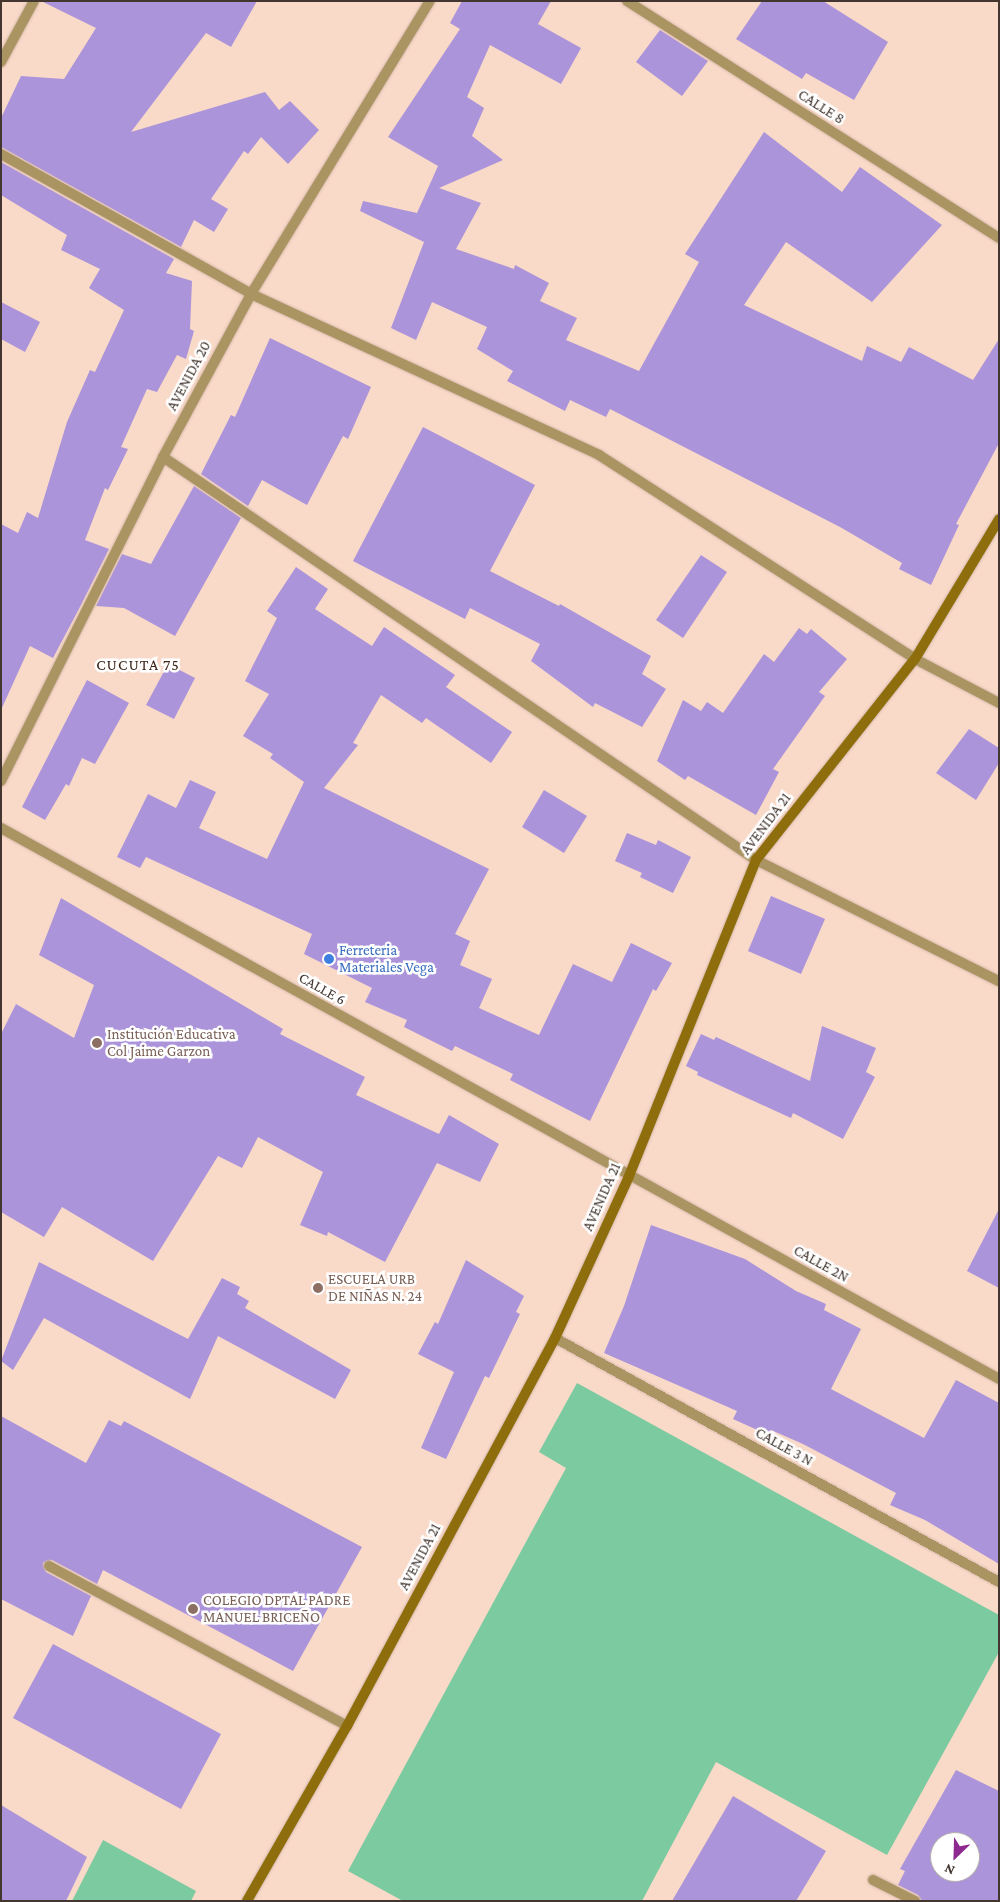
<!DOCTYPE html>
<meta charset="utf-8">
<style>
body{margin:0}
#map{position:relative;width:1000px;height:1902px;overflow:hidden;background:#f9d9c8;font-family:"Crimson Pro",serif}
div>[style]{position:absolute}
.green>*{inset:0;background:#7ccaa0}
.building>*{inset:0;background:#ab94da}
.roads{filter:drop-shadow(0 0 1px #d5b8aa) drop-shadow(0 0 1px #d5b8aa)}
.lane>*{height:10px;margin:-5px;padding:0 5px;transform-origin:5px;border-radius:5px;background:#aa9462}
.street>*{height:10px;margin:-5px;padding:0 5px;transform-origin:5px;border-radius:5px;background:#aa9462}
.secondary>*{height:10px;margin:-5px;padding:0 5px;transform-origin:5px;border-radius:5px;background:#8e6e0c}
.dots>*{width:14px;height:14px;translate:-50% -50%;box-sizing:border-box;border:2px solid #fff;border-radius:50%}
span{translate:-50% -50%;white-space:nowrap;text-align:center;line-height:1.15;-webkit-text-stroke:5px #fff;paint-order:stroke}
.street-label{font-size:15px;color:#433630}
.shop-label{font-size:15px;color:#366cbe}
.left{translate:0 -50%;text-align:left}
.education-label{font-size:15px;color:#785e54}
.neighbourhood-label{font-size:16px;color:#3d2619;letter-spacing:1px}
.frame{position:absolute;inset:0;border:2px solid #433630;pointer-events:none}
.north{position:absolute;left:930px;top:1832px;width:50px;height:50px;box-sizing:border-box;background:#fff;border:1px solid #b4afac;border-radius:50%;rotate:204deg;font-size:14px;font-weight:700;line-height:20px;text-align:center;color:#433630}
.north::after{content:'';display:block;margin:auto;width:18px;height:22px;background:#8d2990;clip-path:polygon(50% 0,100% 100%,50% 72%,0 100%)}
</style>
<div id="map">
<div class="green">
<i style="clip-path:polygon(577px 1383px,999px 1615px,999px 1652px,887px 1855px,716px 1762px,642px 1901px,403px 1901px,348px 1871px,566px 1468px,539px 1452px)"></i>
<i style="clip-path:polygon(103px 1840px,196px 1891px,191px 1901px,72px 1901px)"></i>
</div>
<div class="building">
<i style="clip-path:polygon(41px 1px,257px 1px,231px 47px,206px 33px,131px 132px,265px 92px,279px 110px,290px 101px,319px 130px,288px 164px,261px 137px,248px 154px,244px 151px,211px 199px,228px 209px,214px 232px,194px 220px,181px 247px,1px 147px,1px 118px,21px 76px,64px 79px,96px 28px)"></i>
<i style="clip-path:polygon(462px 1px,551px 1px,538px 24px,581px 48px,561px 84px,490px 45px,467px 97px,484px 108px,472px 136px,503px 160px,439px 188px,481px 203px,456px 249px,514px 269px,515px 265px,549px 283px,540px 301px,577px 318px,566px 340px,639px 371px,699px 262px,685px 254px,764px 132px,842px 192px,860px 167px,942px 225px,872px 302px,786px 242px,744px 305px,862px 361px,867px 346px,901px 362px,909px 347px,973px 380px,999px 339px,999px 443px,956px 524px,959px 525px,931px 585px,899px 569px,902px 563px,840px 527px,610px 409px,606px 417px,570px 400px,565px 411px,507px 381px,513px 371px,477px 349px,487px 327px,432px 302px,416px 340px,391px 328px,424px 242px,360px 211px,363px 201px,417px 213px,438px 166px,388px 137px,460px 29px,450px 23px)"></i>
<i style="clip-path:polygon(762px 1px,823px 1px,888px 42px,854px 100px,806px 73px,802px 79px,736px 39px)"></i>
<i style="clip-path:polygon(660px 30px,708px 61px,682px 96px,636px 62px)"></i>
<i style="clip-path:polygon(1px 162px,174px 259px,166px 273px,192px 281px,190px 329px,194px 331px,186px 359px,177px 355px,157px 392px,147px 389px,121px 447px,128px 449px,108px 490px,105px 488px,85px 540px,109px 549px,81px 605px,53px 658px,30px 646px,1px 710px,1px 524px,18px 533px,27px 512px,38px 518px,67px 422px,90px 370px,95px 372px,124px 310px,89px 288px,100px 269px,61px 250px,67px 235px,1px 195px)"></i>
<i style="clip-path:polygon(1px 302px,40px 322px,25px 352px,1px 339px)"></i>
<i style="clip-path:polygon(270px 338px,371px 387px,348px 439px,343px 436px,307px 505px,262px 480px,248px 506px,201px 474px,231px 415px,235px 417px)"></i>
<i style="clip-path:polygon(423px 427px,535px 485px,490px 571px,559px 606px,560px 604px,651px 656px,642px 674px,666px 689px,642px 727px,595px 703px,593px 707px,531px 661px,540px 644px,470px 608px,465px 619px,353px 561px)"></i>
<i style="clip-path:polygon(194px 486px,241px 518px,175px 636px,124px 608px,96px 606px,122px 554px,151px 564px)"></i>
<i style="clip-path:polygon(701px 555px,727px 572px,683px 638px,656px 620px)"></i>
<i style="clip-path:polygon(296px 567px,328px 589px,315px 609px,372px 646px,384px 627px,455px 675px,446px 687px,512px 732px,491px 763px,426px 718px,422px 723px,381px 695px,353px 743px,358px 745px,324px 788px,489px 869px,455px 934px,470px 941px,460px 965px,492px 979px,479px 1008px,539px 1035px,573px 964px,612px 982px,631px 943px,672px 963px,656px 991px,653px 989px,590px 1121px,510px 1080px,513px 1074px,455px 1046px,452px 1051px,404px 1027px,407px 1020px,365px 1002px,372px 988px,304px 954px,312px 934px,146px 857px,140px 868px,117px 857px,148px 794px,176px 808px,190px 780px,216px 792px,199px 828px,267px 859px,304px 782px,270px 758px,273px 754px,243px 736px,269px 694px,245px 681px,277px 618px,267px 611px)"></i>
<i style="clip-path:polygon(799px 628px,807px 634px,811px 629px,847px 659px,819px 692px,825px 696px,773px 769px,779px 772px,756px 815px,688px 776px,685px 780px,657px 761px,683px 700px,701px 711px,707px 702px,723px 713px,764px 654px,774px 662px)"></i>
<i style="clip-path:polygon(168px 664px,195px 678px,174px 719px,146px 705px)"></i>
<i style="clip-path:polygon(87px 680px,129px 703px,95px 764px,82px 758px,69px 786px,66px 784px,45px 820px,22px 807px)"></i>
<i style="clip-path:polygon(969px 729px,999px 748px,999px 763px,976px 800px,936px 773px)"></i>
<i style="clip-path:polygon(544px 790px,587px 816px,564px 853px,522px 827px)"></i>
<i style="clip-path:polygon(627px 833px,656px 845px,658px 840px,691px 857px,673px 893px,640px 877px,642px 873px,615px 861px)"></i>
<i style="clip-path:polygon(771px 896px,825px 919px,801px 974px,748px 951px)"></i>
<i style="clip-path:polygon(61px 898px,283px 1029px,280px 1034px,365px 1077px,356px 1095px,439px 1134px,449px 1115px,499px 1144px,480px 1182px,437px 1163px,385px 1262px,328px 1232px,327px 1236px,300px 1225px,323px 1172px,258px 1137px,242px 1168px,218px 1156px,153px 1261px,62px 1207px,44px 1237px,1px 1212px,1px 1034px,16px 1004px,74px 1038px,94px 985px,39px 955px)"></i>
<i style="clip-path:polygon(822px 1026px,876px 1048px,866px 1072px,875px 1077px,843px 1139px,793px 1113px,791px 1118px,697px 1075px,698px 1072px,686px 1066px,701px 1034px,714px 1040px,716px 1037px,810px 1081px)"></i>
<i style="clip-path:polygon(999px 1209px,999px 1288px,967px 1271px)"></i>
<i style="clip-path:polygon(651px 1225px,745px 1259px,796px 1291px,826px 1304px,824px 1310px,861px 1329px,831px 1389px,924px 1438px,956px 1380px,999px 1403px,999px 1564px,925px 1520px,890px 1505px,896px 1493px,803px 1444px,771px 1430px,766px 1434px,733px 1419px,737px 1411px,604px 1353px,624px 1306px)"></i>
<i style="clip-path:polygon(466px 1260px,524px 1296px,516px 1312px,520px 1314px,489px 1378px,485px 1376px,446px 1459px,421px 1448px,454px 1372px,418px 1354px,435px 1322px,438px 1324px)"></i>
<i style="clip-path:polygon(39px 1262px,188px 1339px,222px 1278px,240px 1287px,237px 1294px,249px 1301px,245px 1308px,351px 1370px,335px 1399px,218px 1336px,190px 1399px,44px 1318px,13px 1370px,1px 1361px)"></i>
<i style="clip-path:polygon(1px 1416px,86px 1463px,109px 1420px,121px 1426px,124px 1421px,362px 1547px,293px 1671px,103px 1570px,97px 1584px,52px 1560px,43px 1563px,46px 1572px,91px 1596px,73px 1636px,1px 1599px)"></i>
<i style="clip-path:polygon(53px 1644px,221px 1734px,181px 1809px,13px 1718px)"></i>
<i style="clip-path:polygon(evenodd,956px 1770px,999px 1791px,999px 1901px,922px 1901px,918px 1895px,898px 1885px,905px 1871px,900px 1869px,956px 1770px,940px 1842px,970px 1842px,970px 1872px,940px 1872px,940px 1842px)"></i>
<i style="clip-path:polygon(733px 1796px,826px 1851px,796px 1901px,672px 1901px)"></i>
<i style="clip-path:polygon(1px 1805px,87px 1857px,66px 1901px,1px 1901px)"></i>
</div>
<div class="roads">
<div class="lane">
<i style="left:49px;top:1566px;width:338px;rotate:28.2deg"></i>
</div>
<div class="street">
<i style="left:627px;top:1px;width:441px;rotate:32.5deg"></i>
<i style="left:1px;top:62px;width:69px;rotate:-61.6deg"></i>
<i style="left:1px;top:154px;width:287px;rotate:29.2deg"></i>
<i style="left:251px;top:294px;width:383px;rotate:24.8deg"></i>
<i style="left:599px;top:455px;width:376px;rotate:32.8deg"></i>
<i style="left:915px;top:659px;width:95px;rotate:27.6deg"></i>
<i style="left:163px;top:457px;width:717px;rotate:34.2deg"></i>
<i style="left:756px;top:860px;width:271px;rotate:26.5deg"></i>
<i style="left:1px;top:781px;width:362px;rotate:-63.4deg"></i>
<i style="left:163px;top:457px;width:185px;rotate:-61.6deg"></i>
<i style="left:251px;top:294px;width:343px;rotate:-58.6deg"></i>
<i style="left:1px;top:828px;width:1140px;rotate:28.9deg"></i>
<i style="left:555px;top:1338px;width:507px;rotate:28.79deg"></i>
<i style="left:873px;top:1880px;width:47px;rotate:26.6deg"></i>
</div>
<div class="secondary">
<i style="left:247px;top:1901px;width:202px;rotate:-60.3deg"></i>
<i style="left:347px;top:1726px;width:440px;rotate:-61.8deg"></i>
<i style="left:555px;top:1338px;width:178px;rotate:-65.4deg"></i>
<i style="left:629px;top:1176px;width:341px;rotate:-68.1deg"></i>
<i style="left:756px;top:860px;width:256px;rotate:-51.7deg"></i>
<i style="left:915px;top:659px;width:163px;rotate:-59deg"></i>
</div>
</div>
<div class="dots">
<i style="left:329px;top:959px;background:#3f7fe0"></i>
<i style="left:97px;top:1043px;background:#8d6e63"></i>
<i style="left:318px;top:1288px;background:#8d6e63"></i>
<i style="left:193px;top:1609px;background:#8d6e63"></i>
</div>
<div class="street-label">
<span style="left:821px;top:107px;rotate:32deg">CALLE 8</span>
<span style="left:189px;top:376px;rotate:-62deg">AVENIDA 20</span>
<span style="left:766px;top:824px;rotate:-53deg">AVENIDA 21</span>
<span style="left:322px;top:989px;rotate:29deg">CALLE 6</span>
<span style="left:602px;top:1197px;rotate:-66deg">AVENIDA 21</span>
<span style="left:821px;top:1264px;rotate:29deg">CALLE 2N</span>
<span style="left:784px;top:1447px;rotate:29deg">CALLE 3 N</span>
<span style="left:420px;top:1557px;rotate:-62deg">AVENIDA 21</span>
</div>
<div class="shop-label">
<span class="left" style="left:339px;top:959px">Ferreteria<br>Materiales Vega</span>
</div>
<div class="education-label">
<span class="left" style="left:107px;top:1043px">Institución Educativa<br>Col Jaime Garzon</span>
<span class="left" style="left:328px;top:1288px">ESCUELA URB<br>DE NIÑAS N. 24</span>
<span class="left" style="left:203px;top:1609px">COLEGIO DPTAL PADRE<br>MANUEL BRICEÑO</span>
</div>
<div class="neighbourhood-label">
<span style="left:138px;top:665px">CUCUTA 75</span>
</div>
<div class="frame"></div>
<div class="north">N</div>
</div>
